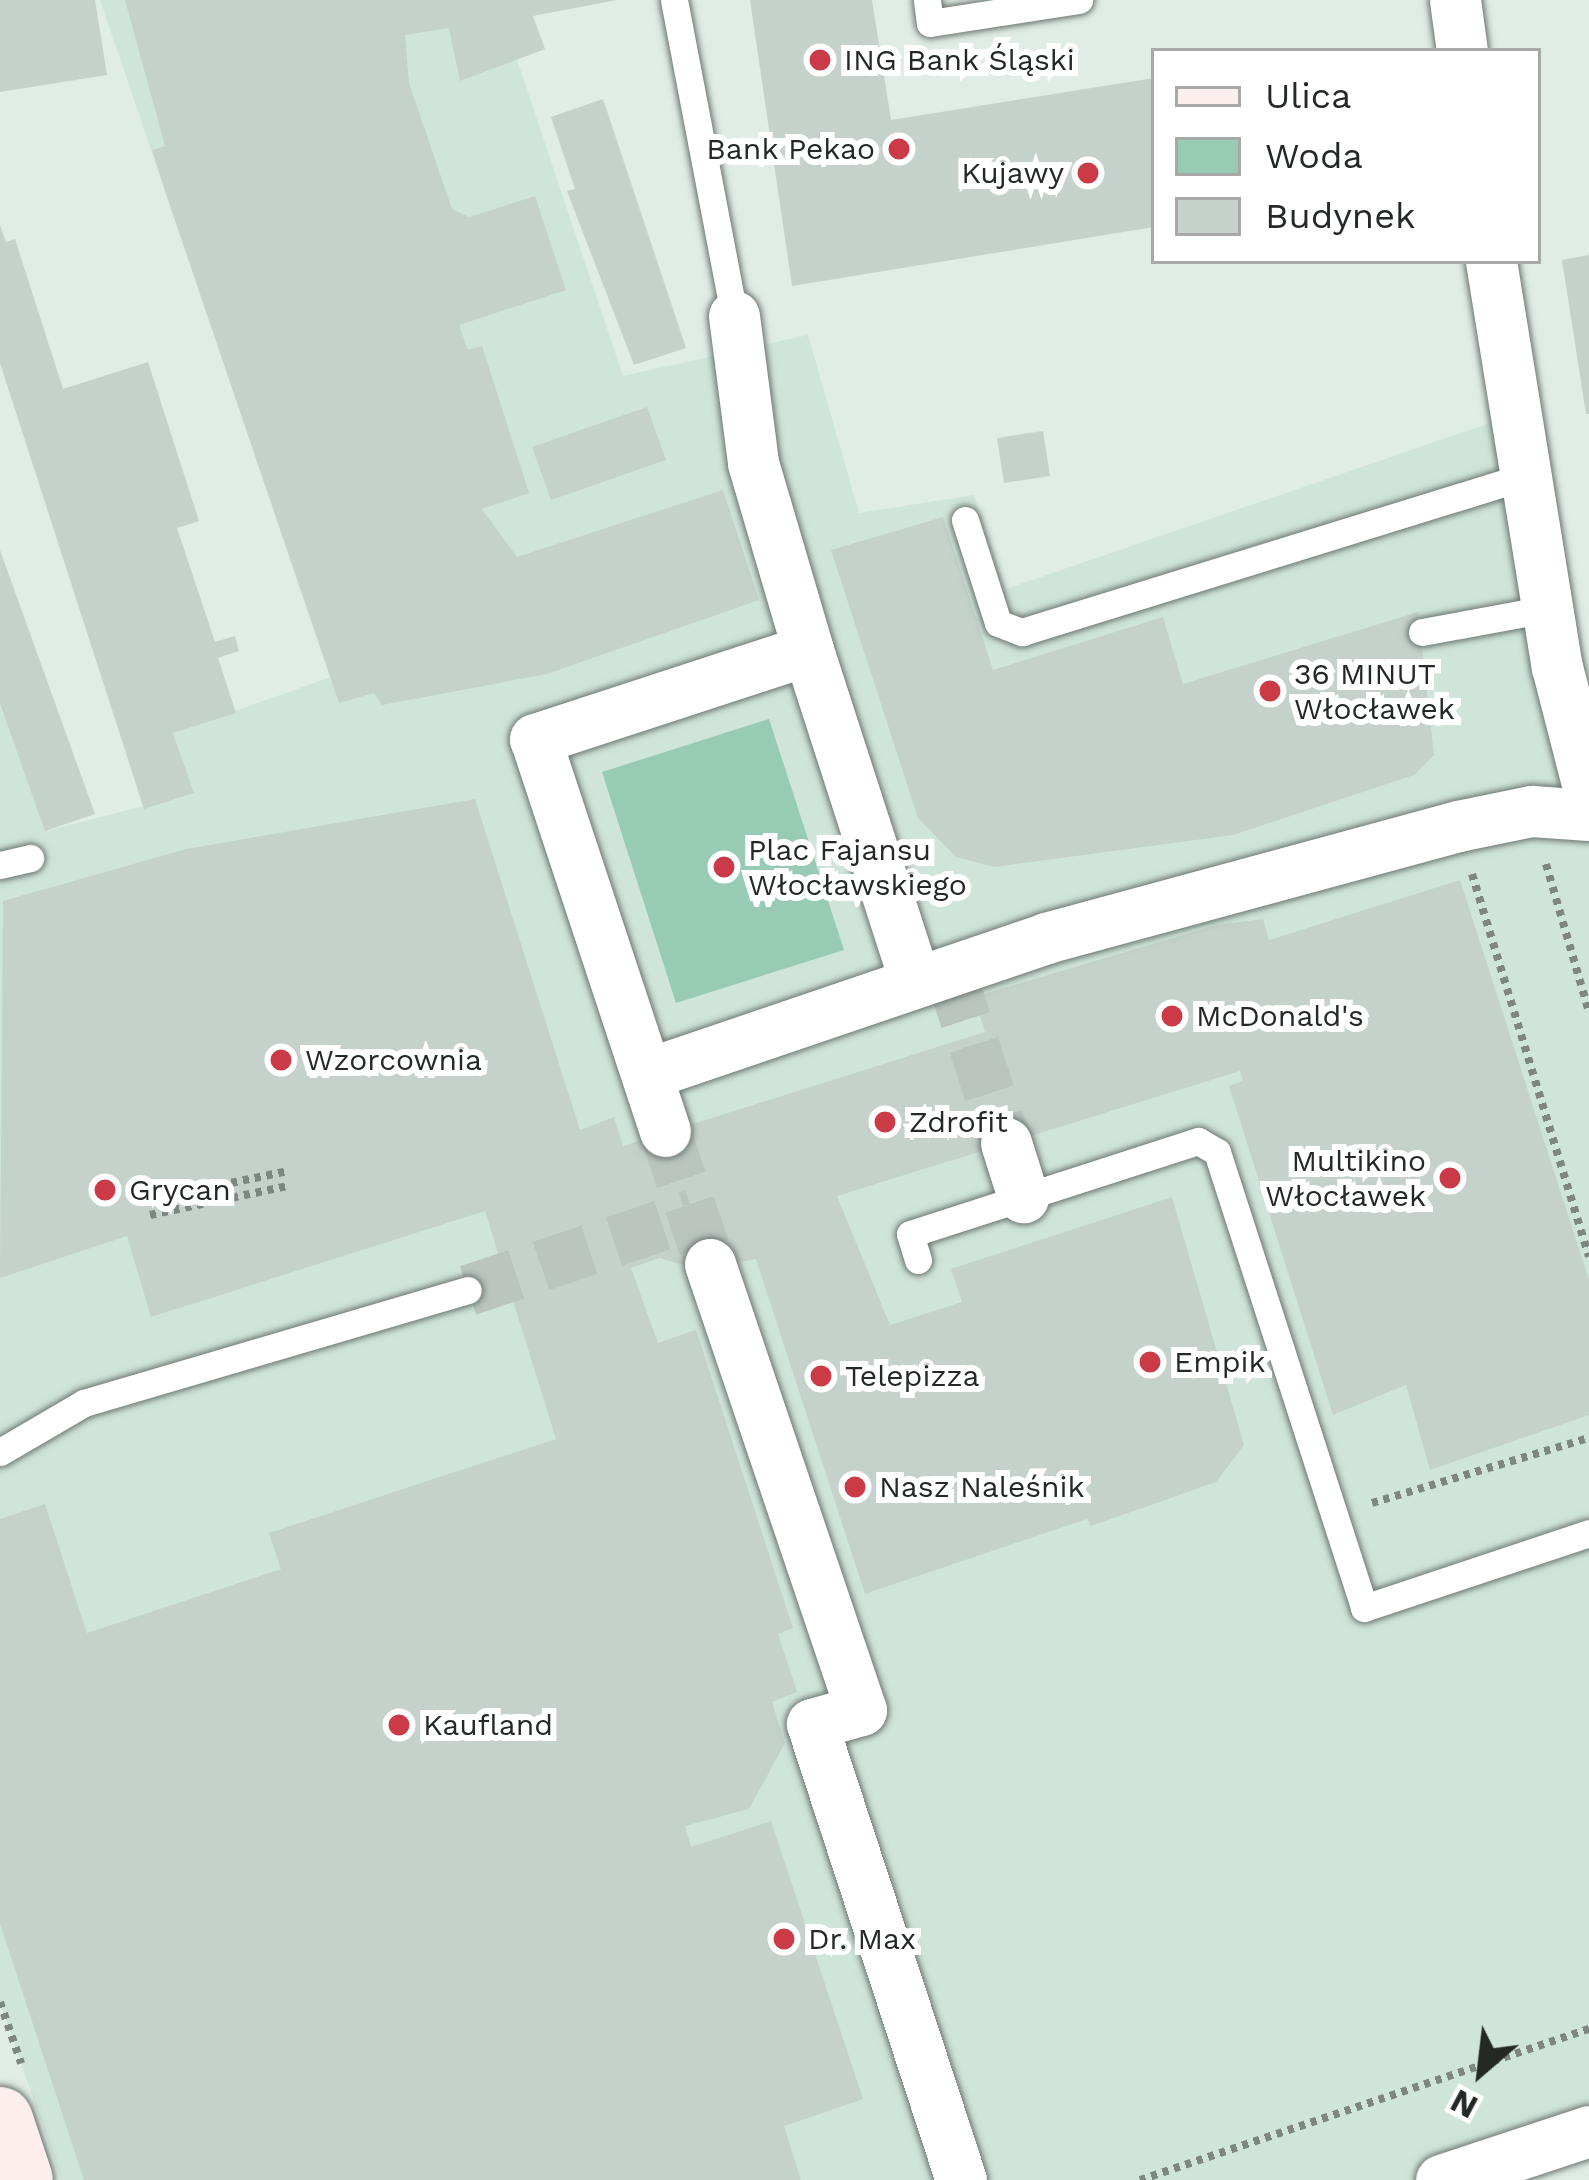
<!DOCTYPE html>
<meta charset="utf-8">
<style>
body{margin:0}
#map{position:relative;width:1589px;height:2180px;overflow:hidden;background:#e0ece6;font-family:"Work Sans",sans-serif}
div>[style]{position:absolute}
.built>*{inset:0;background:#d0e5da}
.water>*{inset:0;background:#98cbb3}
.building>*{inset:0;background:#c5d1cb}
.street-tunnel>*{height:51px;margin-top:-25.5px;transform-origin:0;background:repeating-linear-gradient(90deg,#bac5c0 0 51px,transparent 0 77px)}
.path>*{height:8px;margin-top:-4px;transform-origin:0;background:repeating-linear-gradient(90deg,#7e8682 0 6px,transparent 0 12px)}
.roads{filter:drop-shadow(0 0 3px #6c7772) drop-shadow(0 0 3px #6c7772)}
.lane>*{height:27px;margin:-13.5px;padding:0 13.5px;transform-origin:13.5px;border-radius:13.5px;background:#fff}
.street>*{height:51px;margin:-25.5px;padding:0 25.5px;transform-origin:25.5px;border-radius:25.5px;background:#fff}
.secondary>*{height:66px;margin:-33px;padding:0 33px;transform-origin:33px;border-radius:33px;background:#fdeeee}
.dots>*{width:33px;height:33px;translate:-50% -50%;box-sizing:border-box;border:6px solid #fff;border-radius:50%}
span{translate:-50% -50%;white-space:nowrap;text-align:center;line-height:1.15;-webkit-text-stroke:12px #fff;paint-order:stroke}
.poi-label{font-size:30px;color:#242926}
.left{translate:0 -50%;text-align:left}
.right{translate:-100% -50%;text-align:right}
.legend{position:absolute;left:1151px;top:48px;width:390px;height:216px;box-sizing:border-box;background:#fff;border:3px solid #a7a9a8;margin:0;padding:15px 21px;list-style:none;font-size:36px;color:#242926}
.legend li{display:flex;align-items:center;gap:24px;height:60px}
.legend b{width:60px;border:3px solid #a7a9a8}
.north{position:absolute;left:1421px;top:2012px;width:120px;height:120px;-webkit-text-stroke:9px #fff;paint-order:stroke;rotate:208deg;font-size:33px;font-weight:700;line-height:48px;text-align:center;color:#242926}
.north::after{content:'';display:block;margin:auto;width:42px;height:54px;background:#242926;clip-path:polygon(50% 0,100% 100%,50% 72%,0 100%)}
</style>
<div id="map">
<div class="built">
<i style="clip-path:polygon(100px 0,497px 0,623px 376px,808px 335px,859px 513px,974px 495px,1006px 589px,1513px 415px,1589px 792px,1589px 2131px,1441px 2180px,61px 2180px,0 2002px,0 705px,46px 831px,194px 793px,173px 733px,331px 677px)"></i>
</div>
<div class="water">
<i style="clip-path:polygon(769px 719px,844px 950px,676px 1003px,602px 772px)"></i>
</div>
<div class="building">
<i style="clip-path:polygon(0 0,95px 0,107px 75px,0 92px)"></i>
<i style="clip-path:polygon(125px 0,617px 0,533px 16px,545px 49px,460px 81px,449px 28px,405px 35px,409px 83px,452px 209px,469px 217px,535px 196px,566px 290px,459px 325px,468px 350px,482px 346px,529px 493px,482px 509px,517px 557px,723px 490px,759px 600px,547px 674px,382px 705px,374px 693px,339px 703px,165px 191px,152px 150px,165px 146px)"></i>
<i style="clip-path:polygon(750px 0,872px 0,891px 120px,1154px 78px,1154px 227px,792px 286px)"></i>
<i style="clip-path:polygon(603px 99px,686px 348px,634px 365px,567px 191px,575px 189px,551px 117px)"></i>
<i style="clip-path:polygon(0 225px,6px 242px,15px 239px,63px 389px,148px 362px,199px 521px,177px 528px,215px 642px,235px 636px,239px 651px,218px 658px,236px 713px,173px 733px,194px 793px,144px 809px,0 363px)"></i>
<i style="clip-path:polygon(1589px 255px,1589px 414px,1586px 414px,1562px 260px)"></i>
<i style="clip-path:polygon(647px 407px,666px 460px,551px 500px,532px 447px)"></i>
<i style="clip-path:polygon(1043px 431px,1050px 476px,1004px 483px,997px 438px)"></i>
<i style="clip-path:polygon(943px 517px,993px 670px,1163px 617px,1183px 684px,1418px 612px,1434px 755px,1414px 775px,1233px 835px,994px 867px,956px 857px,918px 818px,831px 550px)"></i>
<i style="clip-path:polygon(0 550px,95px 814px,45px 831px,0 704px)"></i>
<i style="clip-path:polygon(475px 799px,580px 1130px,614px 1117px,623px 1146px,985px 1032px,974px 997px,1217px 925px,1263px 919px,1269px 940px,1460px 880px,1589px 1280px,1589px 1415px,1430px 1470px,1406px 1385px,1333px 1415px,1229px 1086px,1243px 1081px,1240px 1071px,837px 1196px,890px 1325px,962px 1302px,951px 1269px,1172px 1197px,1244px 1445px,1216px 1482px,1091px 1526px,1087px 1519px,865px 1594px,756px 1259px,699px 1269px,659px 1258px,631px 1268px,658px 1343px,696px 1330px,793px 1628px,778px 1634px,797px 1692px,772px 1702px,785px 1743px,749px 1809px,685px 1826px,691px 1847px,771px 1821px,863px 2099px,784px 2126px,801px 2180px,84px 2180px,0 1924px,0 1519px,45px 1504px,87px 1633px,281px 1569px,269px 1533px,556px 1439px,485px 1211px,151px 1317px,127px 1236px,0 1278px,3px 901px,186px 849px)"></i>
</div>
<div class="street-tunnel">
<i style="left:950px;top:971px;width:181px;rotate:72deg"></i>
<i style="left:665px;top:1131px;width:122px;rotate:71.4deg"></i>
<i style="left:468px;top:1290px;width:238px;rotate:-18.6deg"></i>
</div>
<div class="path">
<i style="left:1546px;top:864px;width:154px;rotate:73.8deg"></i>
<i style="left:1472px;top:874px;width:400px;rotate:73deg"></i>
<i style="left:149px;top:1200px;width:142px;rotate:-11.8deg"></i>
<i style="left:150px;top:1215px;width:141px;rotate:-11.9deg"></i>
<i style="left:1372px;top:1503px;width:227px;rotate:-16.7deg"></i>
<i style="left:0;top:2002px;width:65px;rotate:71deg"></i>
<i style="left:1140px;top:2180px;width:474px;rotate:-18.6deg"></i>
</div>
<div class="roads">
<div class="lane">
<i style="left:674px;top:0;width:322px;rotate:79.2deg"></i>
<i style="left:927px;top:0;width:23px;rotate:83deg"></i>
<i style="left:930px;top:23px;width:151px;rotate:-8.8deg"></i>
<i style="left:965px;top:520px;width:108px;rotate:72.2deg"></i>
<i style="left:998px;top:623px;width:26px;rotate:21deg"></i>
<i style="left:1022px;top:632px;width:524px;rotate:-17.19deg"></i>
<i style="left:1422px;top:632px;width:127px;rotate:-10.4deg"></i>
<i style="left:0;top:865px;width:31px;rotate:-13deg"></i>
<i style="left:918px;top:1260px;width:27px;rotate:-107deg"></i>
<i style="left:910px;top:1234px;width:303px;rotate:-17.9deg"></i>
<i style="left:1198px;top:1141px;width:22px;rotate:30deg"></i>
<i style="left:1217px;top:1152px;width:479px;rotate:72.1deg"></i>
<i style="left:1364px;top:1608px;width:237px;rotate:-18.4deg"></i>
<i style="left:0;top:1452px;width:97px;rotate:-30.3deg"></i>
<i style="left:84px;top:1403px;width:400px;rotate:-16.4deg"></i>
</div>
<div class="street">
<i style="left:1455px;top:0;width:51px;rotate:82.2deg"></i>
<i style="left:1491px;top:261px;width:411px;rotate:80.8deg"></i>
<i style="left:1557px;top:667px;width:129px;rotate:75.6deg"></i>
<i style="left:734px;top:316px;width:148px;rotate:82.6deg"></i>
<i style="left:753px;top:463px;width:195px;rotate:73.6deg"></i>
<i style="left:647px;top:1074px;width:422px;rotate:-18.8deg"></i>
<i style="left:1046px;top:938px;width:427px;rotate:-15.2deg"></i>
<i style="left:1458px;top:826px;width:76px;rotate:-11.5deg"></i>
<i style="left:1532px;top:811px;width:57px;rotate:4deg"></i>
<i style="left:665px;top:1131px;width:413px;rotate:-108.3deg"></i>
<i style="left:535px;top:739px;width:287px;rotate:-18.1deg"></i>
<i style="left:808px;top:650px;width:349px;rotate:72.1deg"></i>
<i style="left:1006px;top:1143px;width:57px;rotate:72.5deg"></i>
<i style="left:710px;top:1264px;width:471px;rotate:71.3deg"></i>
<i style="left:861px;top:1710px;width:51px;rotate:164.1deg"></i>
<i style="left:812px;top:1724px;width:480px;rotate:71.9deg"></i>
<i style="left:1441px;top:2180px;width:156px;rotate:-18.3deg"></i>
</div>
<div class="secondary">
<i style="left:0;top:2120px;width:63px;rotate:71.6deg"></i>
</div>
</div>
<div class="dots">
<i style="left:820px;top:60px;background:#cb3b47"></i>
<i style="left:899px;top:149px;background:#cb3b47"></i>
<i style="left:1088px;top:173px;background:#cb3b47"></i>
<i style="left:1270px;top:691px;background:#cb3b47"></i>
<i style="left:724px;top:867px;background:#cb3b47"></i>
<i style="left:1172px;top:1016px;background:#cb3b47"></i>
<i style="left:281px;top:1060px;background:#cb3b47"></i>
<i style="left:885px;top:1122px;background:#cb3b47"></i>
<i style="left:1450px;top:1178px;background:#cb3b47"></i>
<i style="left:105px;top:1190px;background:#cb3b47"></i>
<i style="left:1150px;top:1362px;background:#cb3b47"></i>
<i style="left:821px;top:1376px;background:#cb3b47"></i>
<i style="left:855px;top:1487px;background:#cb3b47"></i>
<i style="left:399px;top:1725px;background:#cb3b47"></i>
<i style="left:784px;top:1939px;background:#cb3b47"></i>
</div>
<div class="poi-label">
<span class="left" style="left:844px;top:60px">ING Bank Śląski</span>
<span class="right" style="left:875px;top:149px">Bank Pekao</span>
<span class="right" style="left:1064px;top:173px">Kujawy</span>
<span class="left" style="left:1294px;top:691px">36 MINUT<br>Włocławek</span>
<span class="left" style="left:748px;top:867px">Plac Fajansu<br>Włocławskiego</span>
<span class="left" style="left:1196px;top:1016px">McDonald's</span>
<span class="left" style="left:305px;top:1060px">Wzorcownia</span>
<span class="left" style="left:909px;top:1122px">Zdrofit</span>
<span class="right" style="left:1426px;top:1178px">Multikino<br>Włocławek</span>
<span class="left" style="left:129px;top:1190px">Grycan</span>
<span class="left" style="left:1174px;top:1362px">Empik</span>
<span class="left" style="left:845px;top:1376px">Telepizza</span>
<span class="left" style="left:879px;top:1487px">Nasz Naleśnik</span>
<span class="left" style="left:423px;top:1725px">Kaufland</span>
<span class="left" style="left:808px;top:1939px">Dr. Max</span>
</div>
<ul class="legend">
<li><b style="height:15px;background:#fdeeee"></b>Ulica</li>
<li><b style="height:33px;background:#98cbb3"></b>Woda</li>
<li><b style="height:33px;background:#c5d1cb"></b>Budynek</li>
</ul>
<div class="north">N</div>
</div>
